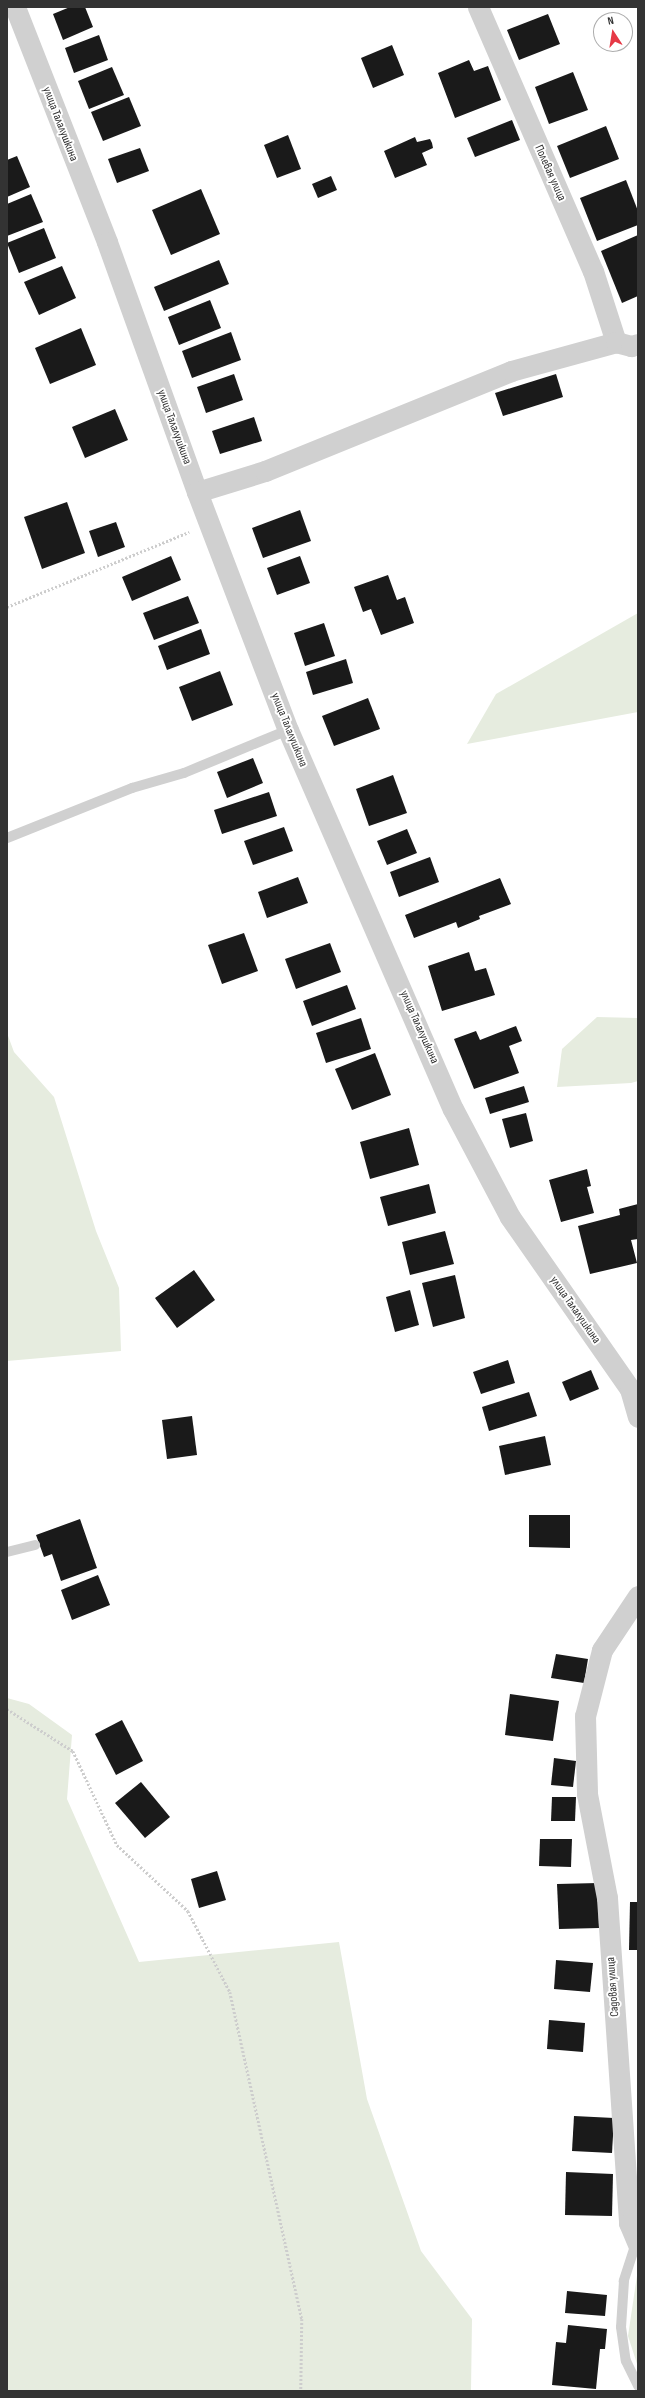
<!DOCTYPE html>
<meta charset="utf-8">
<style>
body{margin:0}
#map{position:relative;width:645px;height:2398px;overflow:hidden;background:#fff;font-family:"Sofia Sans Condensed",sans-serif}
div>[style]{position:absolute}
.green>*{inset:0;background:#e6ecdf}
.building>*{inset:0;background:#1a1a1a}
.path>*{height:2.5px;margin-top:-1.25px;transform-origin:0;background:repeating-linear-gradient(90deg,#cdcdcd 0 2px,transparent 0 4px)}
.service>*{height:10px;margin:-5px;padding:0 5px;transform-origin:5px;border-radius:5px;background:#d0d0d0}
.minor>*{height:21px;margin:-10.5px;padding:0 10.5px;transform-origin:10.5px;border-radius:10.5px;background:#d0d0d0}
span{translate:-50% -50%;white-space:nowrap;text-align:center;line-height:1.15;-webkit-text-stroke:4px #fff;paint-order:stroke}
.street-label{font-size:12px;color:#333}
.frame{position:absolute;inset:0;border:8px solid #333;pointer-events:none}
.north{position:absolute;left:593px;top:12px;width:40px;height:40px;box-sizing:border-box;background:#fff;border:1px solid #adadad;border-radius:50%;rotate:348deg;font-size:11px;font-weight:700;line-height:16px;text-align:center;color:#333}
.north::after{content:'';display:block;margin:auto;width:14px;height:18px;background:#e63946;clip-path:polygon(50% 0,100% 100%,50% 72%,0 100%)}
</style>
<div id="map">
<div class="green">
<i style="clip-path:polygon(638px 613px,638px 712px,467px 744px,496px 694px)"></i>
<i style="clip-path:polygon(597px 1017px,638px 1018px,638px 1081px,631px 1083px,557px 1087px,562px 1049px)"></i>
<i style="clip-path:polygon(7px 1033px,14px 1052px,54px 1097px,96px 1231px,119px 1288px,121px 1351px,7px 1361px)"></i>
<i style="clip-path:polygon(7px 1698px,29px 1704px,72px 1735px,67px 1799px,139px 1962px,339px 1942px,367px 2099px,421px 2251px,472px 2319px,471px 2391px,7px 2391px)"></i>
<i style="clip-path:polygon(638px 2269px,638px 2367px,628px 2336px)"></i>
</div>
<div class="building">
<i style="clip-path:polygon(70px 7px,85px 7px,93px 27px,63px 40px,53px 14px)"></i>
<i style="clip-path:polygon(548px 14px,560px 44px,519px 60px,507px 30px)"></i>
<i style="clip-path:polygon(99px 35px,108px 60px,74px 73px,65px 48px)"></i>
<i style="clip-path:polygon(392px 45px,404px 75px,373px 88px,361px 58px)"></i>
<i style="clip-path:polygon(469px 60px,474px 71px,488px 66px,501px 100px,455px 118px,438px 73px)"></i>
<i style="clip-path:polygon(112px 67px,124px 95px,89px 109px,78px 81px)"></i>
<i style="clip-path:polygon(573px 72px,588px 110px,549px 124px,535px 87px)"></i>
<i style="clip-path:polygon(129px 97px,141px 126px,103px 141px,91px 112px)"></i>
<i style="clip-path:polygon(512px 120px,520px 140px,475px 157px,467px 138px)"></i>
<i style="clip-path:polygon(606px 126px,619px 159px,570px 178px,557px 146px)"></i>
<i style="clip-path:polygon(288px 135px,301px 169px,277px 178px,264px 145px)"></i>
<i style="clip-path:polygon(415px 137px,417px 142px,430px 139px,432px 143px,433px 148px,422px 153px,427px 165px,395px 178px,384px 151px)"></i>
<i style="clip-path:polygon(140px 148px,149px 171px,117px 183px,108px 159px)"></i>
<i style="clip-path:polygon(17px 156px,30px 187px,7px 197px,7px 160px)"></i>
<i style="clip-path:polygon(331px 176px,337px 190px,318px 198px,312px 184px)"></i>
<i style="clip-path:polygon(626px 180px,638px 211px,638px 225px,597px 241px,580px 198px)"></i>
<i style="clip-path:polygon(201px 189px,220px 234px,171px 255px,152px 210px)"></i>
<i style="clip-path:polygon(31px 194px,43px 222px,7px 236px,7px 204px)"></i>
<i style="clip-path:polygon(44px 228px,56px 258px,19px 273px,7px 243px)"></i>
<i style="clip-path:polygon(638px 235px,638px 296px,622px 303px,601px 251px)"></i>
<i style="clip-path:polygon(219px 260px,229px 284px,164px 311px,154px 287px)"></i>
<i style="clip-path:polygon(62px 266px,76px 298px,39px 315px,24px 282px)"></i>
<i style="clip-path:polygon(210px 300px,221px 328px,179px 345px,168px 317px)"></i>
<i style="clip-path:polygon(81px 328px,96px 365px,50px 384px,35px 348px)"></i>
<i style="clip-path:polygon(231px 332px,241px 360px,192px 378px,182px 351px)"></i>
<i style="clip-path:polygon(234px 374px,243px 400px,206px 413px,197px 387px)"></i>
<i style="clip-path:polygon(556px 374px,563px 397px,503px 416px,495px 393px)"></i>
<i style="clip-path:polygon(115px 409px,128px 440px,85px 458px,72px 427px)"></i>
<i style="clip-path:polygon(254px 417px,262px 441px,220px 454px,212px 431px)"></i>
<i style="clip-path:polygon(67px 502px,85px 553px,42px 569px,24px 517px)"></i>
<i style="clip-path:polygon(300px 510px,311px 541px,263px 558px,252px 528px)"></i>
<i style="clip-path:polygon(116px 522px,125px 547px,98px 557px,89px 531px)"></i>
<i style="clip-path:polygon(171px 556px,181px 580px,132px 601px,122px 577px)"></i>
<i style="clip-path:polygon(300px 556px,310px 583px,277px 595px,267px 568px)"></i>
<i style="clip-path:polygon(388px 575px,397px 600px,405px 597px,414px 623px,381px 635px,371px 609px,363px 612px,354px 587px)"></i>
<i style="clip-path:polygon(188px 596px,199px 623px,154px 640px,143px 613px)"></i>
<i style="clip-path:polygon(324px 623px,335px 656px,305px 666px,294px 633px)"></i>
<i style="clip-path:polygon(201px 629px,210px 654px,167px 670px,158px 646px)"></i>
<i style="clip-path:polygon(346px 659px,353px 683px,313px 695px,306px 672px)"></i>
<i style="clip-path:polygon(220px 671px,233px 705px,192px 721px,179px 687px)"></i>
<i style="clip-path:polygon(368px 698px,380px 729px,334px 746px,322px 716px)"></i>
<i style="clip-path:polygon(253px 758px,263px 783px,227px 798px,217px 772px)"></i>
<i style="clip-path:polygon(393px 775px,407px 813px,369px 826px,356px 789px)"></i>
<i style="clip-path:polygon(269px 792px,277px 816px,222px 834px,214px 810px)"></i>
<i style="clip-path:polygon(284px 827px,293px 851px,253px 865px,244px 841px)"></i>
<i style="clip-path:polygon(407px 829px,417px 853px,387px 865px,377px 841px)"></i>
<i style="clip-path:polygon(430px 857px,439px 882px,399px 897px,390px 872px)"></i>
<i style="clip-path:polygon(298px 877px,308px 903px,267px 918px,258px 892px)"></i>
<i style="clip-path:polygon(500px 878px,511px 904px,479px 916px,480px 919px,458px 928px,456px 922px,414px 938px,405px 915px)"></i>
<i style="clip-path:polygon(244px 933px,258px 971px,222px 984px,208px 945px)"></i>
<i style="clip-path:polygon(330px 943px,341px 972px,296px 989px,285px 959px)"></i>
<i style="clip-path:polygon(469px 952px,475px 971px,486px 968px,495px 995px,442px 1011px,428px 966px)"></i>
<i style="clip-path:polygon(347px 985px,356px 1009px,312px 1026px,303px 1001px)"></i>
<i style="clip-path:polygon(361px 1018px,371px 1049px,326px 1063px,316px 1033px)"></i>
<i style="clip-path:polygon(516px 1026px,522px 1041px,509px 1046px,519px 1073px,474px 1089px,454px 1039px,476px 1031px,480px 1040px)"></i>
<i style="clip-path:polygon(375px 1053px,391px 1095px,352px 1110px,335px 1069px)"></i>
<i style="clip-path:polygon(524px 1086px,529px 1102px,490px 1114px,485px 1098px)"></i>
<i style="clip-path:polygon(526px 1113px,533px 1141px,510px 1148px,502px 1119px)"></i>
<i style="clip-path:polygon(409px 1128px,419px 1165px,370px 1179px,360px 1142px)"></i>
<i style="clip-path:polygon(587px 1169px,591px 1186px,587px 1187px,594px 1213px,561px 1222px,549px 1180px)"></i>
<i style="clip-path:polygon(429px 1184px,436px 1213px,388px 1226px,380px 1197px)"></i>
<i style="clip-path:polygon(638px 1204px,638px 1239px,631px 1240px,637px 1263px,590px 1274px,578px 1226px,620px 1215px,619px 1209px)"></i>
<i style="clip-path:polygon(445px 1231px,454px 1264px,410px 1275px,402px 1242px)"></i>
<i style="clip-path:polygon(194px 1270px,215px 1300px,177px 1328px,155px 1298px)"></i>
<i style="clip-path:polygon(455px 1275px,465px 1318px,433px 1327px,422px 1283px)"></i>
<i style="clip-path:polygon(410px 1290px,419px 1325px,395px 1332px,386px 1297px)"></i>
<i style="clip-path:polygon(508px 1360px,515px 1383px,481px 1394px,473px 1372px)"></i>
<i style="clip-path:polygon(591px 1370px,599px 1389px,570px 1401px,562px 1382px)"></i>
<i style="clip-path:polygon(529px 1392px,537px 1416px,489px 1431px,482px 1407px)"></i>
<i style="clip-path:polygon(192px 1416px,197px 1455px,167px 1459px,162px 1420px)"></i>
<i style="clip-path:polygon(545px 1436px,551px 1465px,505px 1475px,499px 1446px)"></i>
<i style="clip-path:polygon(529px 1515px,570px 1515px,570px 1548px,529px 1547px)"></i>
<i style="clip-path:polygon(80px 1519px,97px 1568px,61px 1581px,52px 1554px,44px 1557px,36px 1535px)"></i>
<i style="clip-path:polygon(98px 1575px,110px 1605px,72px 1620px,61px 1590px)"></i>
<i style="clip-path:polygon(556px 1654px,588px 1659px,584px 1683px,551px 1678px)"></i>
<i style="clip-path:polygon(510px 1694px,559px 1701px,553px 1741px,505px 1735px)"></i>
<i style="clip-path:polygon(122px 1720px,143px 1761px,116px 1775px,95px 1734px)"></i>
<i style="clip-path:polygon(554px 1758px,576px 1761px,573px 1787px,551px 1785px)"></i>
<i style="clip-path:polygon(141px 1782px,170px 1817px,145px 1838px,115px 1803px)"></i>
<i style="clip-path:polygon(552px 1797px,576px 1797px,575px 1821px,551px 1821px)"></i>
<i style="clip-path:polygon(540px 1839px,572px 1839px,571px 1867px,539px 1866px)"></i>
<i style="clip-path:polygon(217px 1871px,226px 1900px,199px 1908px,191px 1879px)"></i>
<i style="clip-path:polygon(598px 1883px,599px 1928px,559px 1929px,557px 1884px)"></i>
<i style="clip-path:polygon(630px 1902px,638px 1902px,638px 1950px,629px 1950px)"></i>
<i style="clip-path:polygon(556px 1960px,593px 1963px,590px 1992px,554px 1989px)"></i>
<i style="clip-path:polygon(549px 2020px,585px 2023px,583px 2052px,547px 2049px)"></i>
<i style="clip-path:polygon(574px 2116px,614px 2118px,612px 2153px,572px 2151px)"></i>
<i style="clip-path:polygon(566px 2172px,613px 2174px,612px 2216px,565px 2215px)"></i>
<i style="clip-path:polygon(567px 2291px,607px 2295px,605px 2316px,565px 2313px)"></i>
<i style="clip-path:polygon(568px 2325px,607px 2329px,605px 2349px,600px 2349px,596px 2389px,552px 2385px,556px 2342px,566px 2343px)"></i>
</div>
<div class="path">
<i style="left:7px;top:607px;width:197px;rotate:-22.4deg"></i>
<i style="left:7px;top:1709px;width:78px;rotate:32.5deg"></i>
<i style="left:73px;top:1751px;width:104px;rotate:64.9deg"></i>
<i style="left:117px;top:1845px;width:97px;rotate:42.9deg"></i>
<i style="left:188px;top:1911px;width:91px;rotate:62.6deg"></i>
<i style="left:230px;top:1992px;width:335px;rotate:77.6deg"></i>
<i style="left:302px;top:2319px;width:72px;rotate:90.8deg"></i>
</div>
<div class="service">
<i style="left:7px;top:838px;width:135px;rotate:-21.8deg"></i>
<i style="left:132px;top:788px;width:54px;rotate:-16.1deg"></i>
<i style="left:184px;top:773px;width:113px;rotate:-22.5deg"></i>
<i style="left:7px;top:1552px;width:29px;rotate:-14deg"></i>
<i style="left:636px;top:2243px;width:40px;rotate:108deg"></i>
<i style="left:624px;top:2281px;width:46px;rotate:93.7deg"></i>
<i style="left:621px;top:2327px;width:34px;rotate:82deg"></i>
<i style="left:626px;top:2361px;width:28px;rotate:64deg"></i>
</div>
<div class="minor">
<i style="left:15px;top:7px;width:252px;rotate:68.6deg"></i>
<i style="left:107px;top:242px;width:266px;rotate:70.2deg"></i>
<i style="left:197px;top:492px;width:255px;rotate:69.1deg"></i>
<i style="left:288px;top:730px;width:413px;rotate:66.5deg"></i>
<i style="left:453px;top:1109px;width:122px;rotate:62.2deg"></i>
<i style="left:510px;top:1217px;width:210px;rotate:55.1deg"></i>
<i style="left:630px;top:1389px;width:29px;rotate:74deg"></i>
<i style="left:478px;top:7px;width:288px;rotate:66.5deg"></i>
<i style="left:593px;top:271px;width:75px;rotate:72.1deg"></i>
<i style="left:197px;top:492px;width:71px;rotate:-17.2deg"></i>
<i style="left:265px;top:471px;width:266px;rotate:-22.1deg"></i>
<i style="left:511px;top:371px;width:109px;rotate:-15.4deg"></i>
<i style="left:616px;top:342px;width:16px;rotate:15deg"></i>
<i style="left:631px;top:346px;width:7px;rotate:-16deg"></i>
<i style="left:638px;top:1596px;width:65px;rotate:123.7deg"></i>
<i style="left:602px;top:1650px;width:68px;rotate:104.4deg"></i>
<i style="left:585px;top:1716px;width:78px;rotate:88.5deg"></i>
<i style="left:587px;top:1794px;width:106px;rotate:79.1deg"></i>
<i style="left:607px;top:1898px;width:326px;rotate:86.1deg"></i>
<i style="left:629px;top:2223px;width:23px;rotate:67deg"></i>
</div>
<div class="street-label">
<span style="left:60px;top:124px;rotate:69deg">улица Талалушкина</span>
<span style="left:550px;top:173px;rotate:66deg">Полевая улица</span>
<span style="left:174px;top:427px;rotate:70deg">улица Талалушкина</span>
<span style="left:289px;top:730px;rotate:68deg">улица Талалушкина</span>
<span style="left:419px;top:1027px;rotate:66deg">улица Талалушкина</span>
<span style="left:575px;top:1310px;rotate:55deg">улица Талалушкина</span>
<span style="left:613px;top:1987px;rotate:-94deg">Садовая улица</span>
</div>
<div class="frame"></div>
<div class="north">N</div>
</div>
